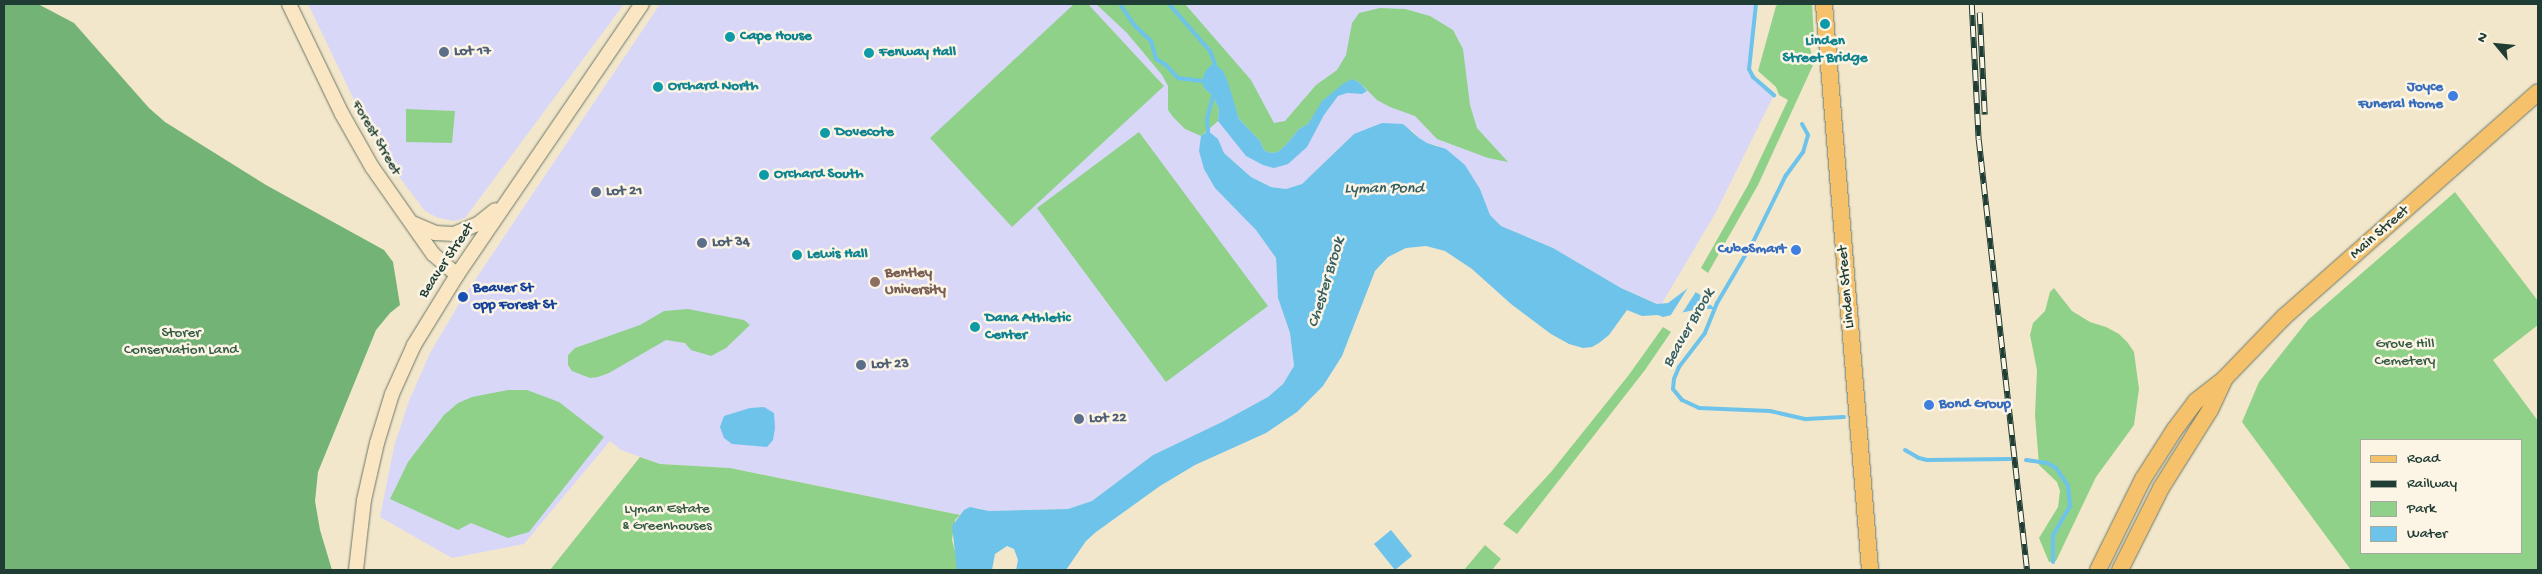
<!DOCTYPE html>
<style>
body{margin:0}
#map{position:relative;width:2542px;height:574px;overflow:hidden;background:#f3e7cb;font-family:"Gochi Hand",sans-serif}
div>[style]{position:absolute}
.built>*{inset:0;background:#d8d7f8}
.green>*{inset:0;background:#8fd189}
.forest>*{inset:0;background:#73b375}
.water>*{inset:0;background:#6ec3eb}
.pier>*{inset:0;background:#f3e7cb}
.stream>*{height:4px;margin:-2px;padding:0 2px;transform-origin:2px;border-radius:2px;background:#6ec3eb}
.roads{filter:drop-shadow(0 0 1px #697869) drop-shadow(0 0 1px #697869)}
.secondary>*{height:14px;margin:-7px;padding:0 7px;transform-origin:7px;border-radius:7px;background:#fbe6c4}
.primary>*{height:16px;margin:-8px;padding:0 8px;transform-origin:8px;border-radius:8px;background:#f6c16b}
.rail>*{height:5.5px;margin-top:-2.75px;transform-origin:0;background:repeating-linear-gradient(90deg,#fcf5e5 0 11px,#1f3d34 0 22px);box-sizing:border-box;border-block:1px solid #1f3d34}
.dots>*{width:14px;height:14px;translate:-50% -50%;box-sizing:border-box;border:2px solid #fcf5e5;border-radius:50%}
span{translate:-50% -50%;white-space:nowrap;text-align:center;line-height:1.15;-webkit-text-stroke:5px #fcf5e5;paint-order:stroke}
.culture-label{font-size:15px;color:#0d838f;font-weight:700}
.left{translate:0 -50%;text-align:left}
.service-label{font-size:15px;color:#4e5e75;font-weight:700}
.shop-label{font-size:15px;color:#366cbe;font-weight:700}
.right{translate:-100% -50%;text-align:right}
.street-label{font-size:15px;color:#1f3d34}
.education-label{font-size:15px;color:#785e54;font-weight:700}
.transit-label{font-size:15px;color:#164399;font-weight:700}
.park-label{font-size:15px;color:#355b45}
.water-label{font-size:16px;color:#335e62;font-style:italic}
.frame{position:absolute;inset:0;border:5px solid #1f3d34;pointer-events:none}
.legend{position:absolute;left:2360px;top:439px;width:162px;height:115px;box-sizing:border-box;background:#fcf5e5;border:1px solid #a4ab9e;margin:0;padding:6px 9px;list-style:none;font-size:15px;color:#1f3d34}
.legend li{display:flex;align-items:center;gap:10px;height:25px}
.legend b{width:25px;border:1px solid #a4ab9e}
.north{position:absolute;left:2472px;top:20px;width:50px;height:50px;-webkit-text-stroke:4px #fcf5e5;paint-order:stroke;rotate:298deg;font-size:14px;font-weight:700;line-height:20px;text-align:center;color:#1f3d34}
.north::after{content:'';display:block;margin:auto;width:18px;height:22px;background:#1f3d34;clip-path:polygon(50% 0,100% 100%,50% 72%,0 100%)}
</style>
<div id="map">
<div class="built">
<i style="clip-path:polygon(308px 4px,624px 4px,465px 218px,454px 221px,438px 218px,425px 211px,393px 169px,357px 106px)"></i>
<i style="clip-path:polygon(660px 4px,1756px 4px,1749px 69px,1753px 77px,1774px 95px,1715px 214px,1661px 305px,1621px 288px,1553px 248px,1501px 226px,1490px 215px,1480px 189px,1465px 165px,1437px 145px,1427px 144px,1419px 138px,1412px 130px,1354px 134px,1302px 184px,1286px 189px,1271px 187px,1251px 177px,1224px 153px,1218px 139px,1232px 204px,1256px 230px,1276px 258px,1278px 298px,1290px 333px,1294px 366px,1283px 384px,1268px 397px,1222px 422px,1153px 455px,1092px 501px,1068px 509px,989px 511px,977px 508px,964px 510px,960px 515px,730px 468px,660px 464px,621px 450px,610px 441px,524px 544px,452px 558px,380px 517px,394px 447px,409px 401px,430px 353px,459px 304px)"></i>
</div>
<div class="green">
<i style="clip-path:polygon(1074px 4px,1088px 4px,1164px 86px,1012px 227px,930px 138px)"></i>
<i style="clip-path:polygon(1096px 4px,1185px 4px,1251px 80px,1274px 123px,1285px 121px,1316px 85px,1337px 70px,1346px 55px,1352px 23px,1359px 13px,1380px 8px,1405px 9px,1430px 16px,1453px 30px,1463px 49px,1470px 105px,1477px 128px,1508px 162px,1488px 158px,1437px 139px,1415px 116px,1390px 107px,1377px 100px,1361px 84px,1353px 79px,1315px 114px,1308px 124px,1299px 129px,1286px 145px,1278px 152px,1270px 153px,1264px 150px,1260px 141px,1239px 119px,1223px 71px,1204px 88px,1213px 96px,1219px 109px,1218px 121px,1201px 136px,1185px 129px,1173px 117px,1168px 110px,1168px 86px,1162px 75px,1127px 33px)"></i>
<i style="clip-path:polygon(1779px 4px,1812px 4px,1814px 37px,1810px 48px,1814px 63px,1758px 185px,1708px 273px,1701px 268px,1748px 185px,1788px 100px,1779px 95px,1776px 87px,1758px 71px,1776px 6px)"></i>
<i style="clip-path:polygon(406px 109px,455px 111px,452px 143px,406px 142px)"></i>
<i style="clip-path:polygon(1139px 132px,1268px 306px,1166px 382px,1037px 208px)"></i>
<i style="clip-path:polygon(evenodd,2455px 192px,2538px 301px,2538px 325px,2493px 360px,2538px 421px,2538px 570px,2351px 570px,2242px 422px,2259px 382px,2308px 320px,2455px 192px,2361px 440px,2521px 440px,2521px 553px,2361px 553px,2361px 440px)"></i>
<i style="clip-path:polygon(2054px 288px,2072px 311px,2090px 322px,2106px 327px,2119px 334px,2128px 343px,2134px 352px,2139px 389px,2134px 425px,2096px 477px,2056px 561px,2049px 562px,2039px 538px,2058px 507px,2060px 491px,2057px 482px,2039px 465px,2035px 415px,2037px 370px,2030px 335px,2033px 323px,2045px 311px,2050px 292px)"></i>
<i style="clip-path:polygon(688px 309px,744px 320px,750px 325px,726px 348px,711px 356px,691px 350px,685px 343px,666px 340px,609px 373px,598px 377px,590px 378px,572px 371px,568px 365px,568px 355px,575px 348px,640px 325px,664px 311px)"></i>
<i style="clip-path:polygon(1663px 327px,1671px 332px,1645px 370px,1517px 534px,1503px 524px,1551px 472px,1628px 376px)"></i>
<i style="clip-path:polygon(508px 390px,527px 390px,559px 402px,604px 437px,529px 532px,508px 538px,471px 523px,458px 530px,390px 499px,408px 462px,444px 415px,458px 403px,472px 397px)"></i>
<i style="clip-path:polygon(640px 457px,660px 464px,730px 468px,960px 515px,955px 520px,952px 540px,957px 558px,957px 570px,550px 570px)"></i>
<i style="clip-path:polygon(1485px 545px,1501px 559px,1492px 570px,1464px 570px)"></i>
</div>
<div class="forest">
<i style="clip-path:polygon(4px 4px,38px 4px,74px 23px,149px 108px,165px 122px,266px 185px,384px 250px,393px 262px,400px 305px,390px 313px,376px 330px,318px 472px,315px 501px,320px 530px,332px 570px,4px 570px)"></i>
</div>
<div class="water">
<i style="clip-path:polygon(1215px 64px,1223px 71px,1228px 82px,1239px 119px,1260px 141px,1264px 150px,1270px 153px,1278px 152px,1286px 145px,1299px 129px,1308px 124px,1322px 101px,1344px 83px,1353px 79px,1361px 84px,1367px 91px,1362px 94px,1347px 93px,1338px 96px,1324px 115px,1307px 147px,1288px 164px,1274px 168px,1263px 165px,1246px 156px,1218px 121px,1219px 109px,1213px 96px,1204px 88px,1202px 81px,1205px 72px,1211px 65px)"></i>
<i style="clip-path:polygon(1382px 123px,1403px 124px,1419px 138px,1427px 143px,1446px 149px,1465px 165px,1480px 189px,1490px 215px,1501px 226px,1553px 248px,1621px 288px,1657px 304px,1668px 303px,1688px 288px,1699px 294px,1715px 309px,1698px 309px,1663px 317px,1658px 315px,1642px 316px,1627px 310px,1609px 335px,1599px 343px,1592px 347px,1583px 348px,1569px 344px,1551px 334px,1511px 304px,1472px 269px,1445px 251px,1426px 246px,1406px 248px,1388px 257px,1375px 271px,1342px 356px,1323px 386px,1297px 412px,1266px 433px,1195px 465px,1160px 486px,1096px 532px,1086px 541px,1066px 570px,1016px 570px,1018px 560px,1014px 549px,1007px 546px,995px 554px,992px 570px,957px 570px,952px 526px,964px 510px,970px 507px,989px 511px,1068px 509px,1092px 501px,1153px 455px,1222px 422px,1268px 397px,1283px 384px,1294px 366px,1290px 333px,1278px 298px,1276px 258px,1256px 230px,1215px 188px,1204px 169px,1199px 151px,1201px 136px,1208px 131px,1218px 139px,1224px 153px,1251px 177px,1271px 187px,1286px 189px,1302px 184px,1354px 134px)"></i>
<i style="clip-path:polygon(764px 407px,774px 413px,775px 428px,773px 440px,767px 447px,732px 444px,724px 438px,720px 427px,724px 416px,750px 408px)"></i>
<i style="clip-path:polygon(1391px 530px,1412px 556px,1395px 570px,1374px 544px)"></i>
</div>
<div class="pier">
<i style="clip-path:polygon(1689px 286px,1697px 290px,1681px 315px,1669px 318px)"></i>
</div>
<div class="stream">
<i style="left:1120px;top:4px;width:25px;rotate:56deg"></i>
<i style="left:1134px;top:25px;width:23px;rotate:43deg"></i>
<i style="left:1151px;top:41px;width:19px;rotate:74deg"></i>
<i style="left:1156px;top:59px;width:12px;rotate:31deg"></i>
<i style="left:1166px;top:65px;width:18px;rotate:47deg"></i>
<i style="left:1178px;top:78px;width:24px;rotate:7deg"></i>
<i style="left:1169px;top:4px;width:62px;rotate:48.9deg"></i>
<i style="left:1210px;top:51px;width:14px;rotate:69deg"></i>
<i style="left:1756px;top:4px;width:65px;rotate:96.1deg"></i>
<i style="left:1749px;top:69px;width:9px;rotate:63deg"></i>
<i style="left:1753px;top:77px;width:28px;rotate:41deg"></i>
<i style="left:1802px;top:124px;width:13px;rotate:61deg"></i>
<i style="left:1808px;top:135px;width:18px;rotate:106deg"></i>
<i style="left:1803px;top:152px;width:29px;rotate:126deg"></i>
<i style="left:1786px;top:175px;width:75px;rotate:116.2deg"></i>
<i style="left:1753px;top:242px;width:71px;rotate:120.5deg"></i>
<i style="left:1717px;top:303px;width:32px;rotate:112deg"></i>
<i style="left:1705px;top:333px;width:43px;rotate:127.4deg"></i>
<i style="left:1679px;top:367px;width:13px;rotate:113deg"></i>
<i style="left:1674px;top:379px;width:10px;rotate:96deg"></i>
<i style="left:1673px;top:389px;width:14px;rotate:51deg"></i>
<i style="left:1682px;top:400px;width:19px;rotate:25deg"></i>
<i style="left:1699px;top:408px;width:71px;rotate:2.4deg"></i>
<i style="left:1770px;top:411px;width:37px;rotate:13deg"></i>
<i style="left:1806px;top:419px;width:38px;rotate:-3deg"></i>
<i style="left:1208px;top:131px;width:12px;rotate:-95deg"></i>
<i style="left:1207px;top:119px;width:24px;rotate:-75deg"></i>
<i style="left:1905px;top:450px;width:16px;rotate:30deg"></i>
<i style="left:1919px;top:458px;width:8px;rotate:14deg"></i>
<i style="left:1927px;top:460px;width:83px;rotate:-0.7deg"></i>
<i style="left:2026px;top:460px;width:21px;rotate:8deg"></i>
<i style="left:2047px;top:463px;width:10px;rotate:29deg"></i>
<i style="left:2056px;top:468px;width:22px;rotate:56deg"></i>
<i style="left:2068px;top:486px;width:20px;rotate:84deg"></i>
<i style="left:2070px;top:506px;width:34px;rotate:120deg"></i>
<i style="left:2053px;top:535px;width:27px;rotate:90deg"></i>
</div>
<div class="roads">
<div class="secondary">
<i style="left:289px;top:4px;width:122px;rotate:64.3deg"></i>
<i style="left:342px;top:114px;width:61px;rotate:60.5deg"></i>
<i style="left:372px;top:167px;width:106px;rotate:55deg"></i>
<i style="left:433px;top:254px;width:32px;rotate:41deg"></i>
<i style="left:412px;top:223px;width:25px;rotate:23deg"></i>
<i style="left:435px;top:233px;width:19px;rotate:3deg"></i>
<i style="left:454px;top:234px;width:26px;rotate:-23deg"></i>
<i style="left:478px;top:224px;width:22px;rotate:-39deg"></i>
<i style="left:356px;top:570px;width:70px;rotate:-83.5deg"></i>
<i style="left:364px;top:500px;width:58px;rotate:-77.2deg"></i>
<i style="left:377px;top:443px;width:51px;rotate:-73deg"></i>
<i style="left:392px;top:394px;width:54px;rotate:-65.8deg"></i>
<i style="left:414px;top:345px;width:82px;rotate:-58.4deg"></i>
<i style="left:457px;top:275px;width:328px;rotate:-55.7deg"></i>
</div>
<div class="primary">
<i style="left:1824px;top:4px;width:568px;rotate:85.35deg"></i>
<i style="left:2098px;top:570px;width:102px;rotate:-63.7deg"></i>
<i style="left:2143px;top:479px;width:59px;rotate:-57.4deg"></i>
<i style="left:2175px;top:429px;width:35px;rotate:-53deg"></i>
<i style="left:2196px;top:401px;width:37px;rotate:-38deg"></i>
<i style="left:2225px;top:378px;width:85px;rotate:-46deg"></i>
<i style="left:2284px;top:317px;width:339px;rotate:-41.5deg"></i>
<i style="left:2120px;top:570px;width:92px;rotate:-63.4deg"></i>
<i style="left:2161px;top:488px;width:92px;rotate:-57.9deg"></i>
<i style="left:2210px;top:410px;width:35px;rotate:-65deg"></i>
</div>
</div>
<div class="rail">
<i style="left:1972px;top:4px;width:136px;rotate:87.1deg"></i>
<i style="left:1979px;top:140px;width:433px;rotate:83.6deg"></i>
<i style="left:1980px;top:13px;width:102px;rotate:87.2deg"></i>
</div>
<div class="dots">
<i style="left:1825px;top:24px;background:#0f9aa8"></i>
<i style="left:730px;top:37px;background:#0f9aa8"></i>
<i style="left:444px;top:52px;background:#5c6f8a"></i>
<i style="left:869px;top:53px;background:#0f9aa8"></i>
<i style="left:658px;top:87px;background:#0f9aa8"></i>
<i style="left:2453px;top:96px;background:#3f7fe0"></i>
<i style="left:825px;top:133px;background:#0f9aa8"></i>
<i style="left:764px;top:175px;background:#0f9aa8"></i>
<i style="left:596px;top:192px;background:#5c6f8a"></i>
<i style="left:702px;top:243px;background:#5c6f8a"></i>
<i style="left:1796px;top:250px;background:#3f7fe0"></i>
<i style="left:797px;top:255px;background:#0f9aa8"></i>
<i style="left:875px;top:282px;background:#8d6e63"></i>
<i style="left:463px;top:297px;background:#1a4fb4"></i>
<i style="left:975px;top:327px;background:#0f9aa8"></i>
<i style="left:861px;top:365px;background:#5c6f8a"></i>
<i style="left:1929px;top:405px;background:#3f7fe0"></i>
<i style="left:1079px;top:419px;background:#5c6f8a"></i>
</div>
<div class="culture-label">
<span class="left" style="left:740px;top:37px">Cape House</span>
<span style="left:1825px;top:50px">Linden<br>Street Bridge</span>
<span class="left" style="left:879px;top:53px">Fenway Hall</span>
<span class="left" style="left:668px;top:87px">Orchard North</span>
<span class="left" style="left:835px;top:133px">Dovecote</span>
<span class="left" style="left:774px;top:175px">Orchard South</span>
<span class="left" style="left:807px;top:255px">Lewis Hall</span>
<span class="left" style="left:985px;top:327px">Dana Athletic<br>Center</span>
</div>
<div class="service-label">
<span class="left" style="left:454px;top:52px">Lot 17</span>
<span class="left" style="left:606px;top:192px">Lot 21</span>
<span class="left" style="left:712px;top:243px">Lot 34</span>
<span class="left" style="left:871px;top:365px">Lot 23</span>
<span class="left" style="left:1089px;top:419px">Lot 22</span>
</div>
<div class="shop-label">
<span class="right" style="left:2443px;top:96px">Joyce<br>Funeral Home</span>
<span class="right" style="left:1786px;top:250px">CubeSmart</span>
<span class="left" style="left:1939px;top:405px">Bond Group</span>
</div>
<div class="street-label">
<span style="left:376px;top:138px;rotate:60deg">Forest Street</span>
<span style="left:2380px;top:233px;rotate:-41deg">Main Street</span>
<span style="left:447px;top:261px;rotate:-56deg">Beaver Street</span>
<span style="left:1847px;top:287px;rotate:-95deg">Linden Street</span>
</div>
<div class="education-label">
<span class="left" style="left:885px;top:282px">Bentley<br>University</span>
</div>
<div class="transit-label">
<span class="left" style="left:473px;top:297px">Beaver St<br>opp Forest St</span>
</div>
<div class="park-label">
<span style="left:181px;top:342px">Storer<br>Conservation Land</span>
<span style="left:2405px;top:353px">Grove Hill<br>Cemetery</span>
<span style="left:667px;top:518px">Lyman Estate<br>&amp; Greenhouses</span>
</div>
<div class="water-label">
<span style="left:1384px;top:190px">Lyman Pond</span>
<span style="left:1328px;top:283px;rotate:-73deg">Chester Brook</span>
<span style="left:1690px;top:329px;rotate:-60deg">Beaver Brook</span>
</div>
<div class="frame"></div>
<ul class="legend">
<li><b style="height:6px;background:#f6c16b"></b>Road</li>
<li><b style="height:6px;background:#1f3d34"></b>Railway</li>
<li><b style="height:14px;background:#8fd189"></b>Park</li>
<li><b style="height:14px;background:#6ec3eb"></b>Water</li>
</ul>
<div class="north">N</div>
</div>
